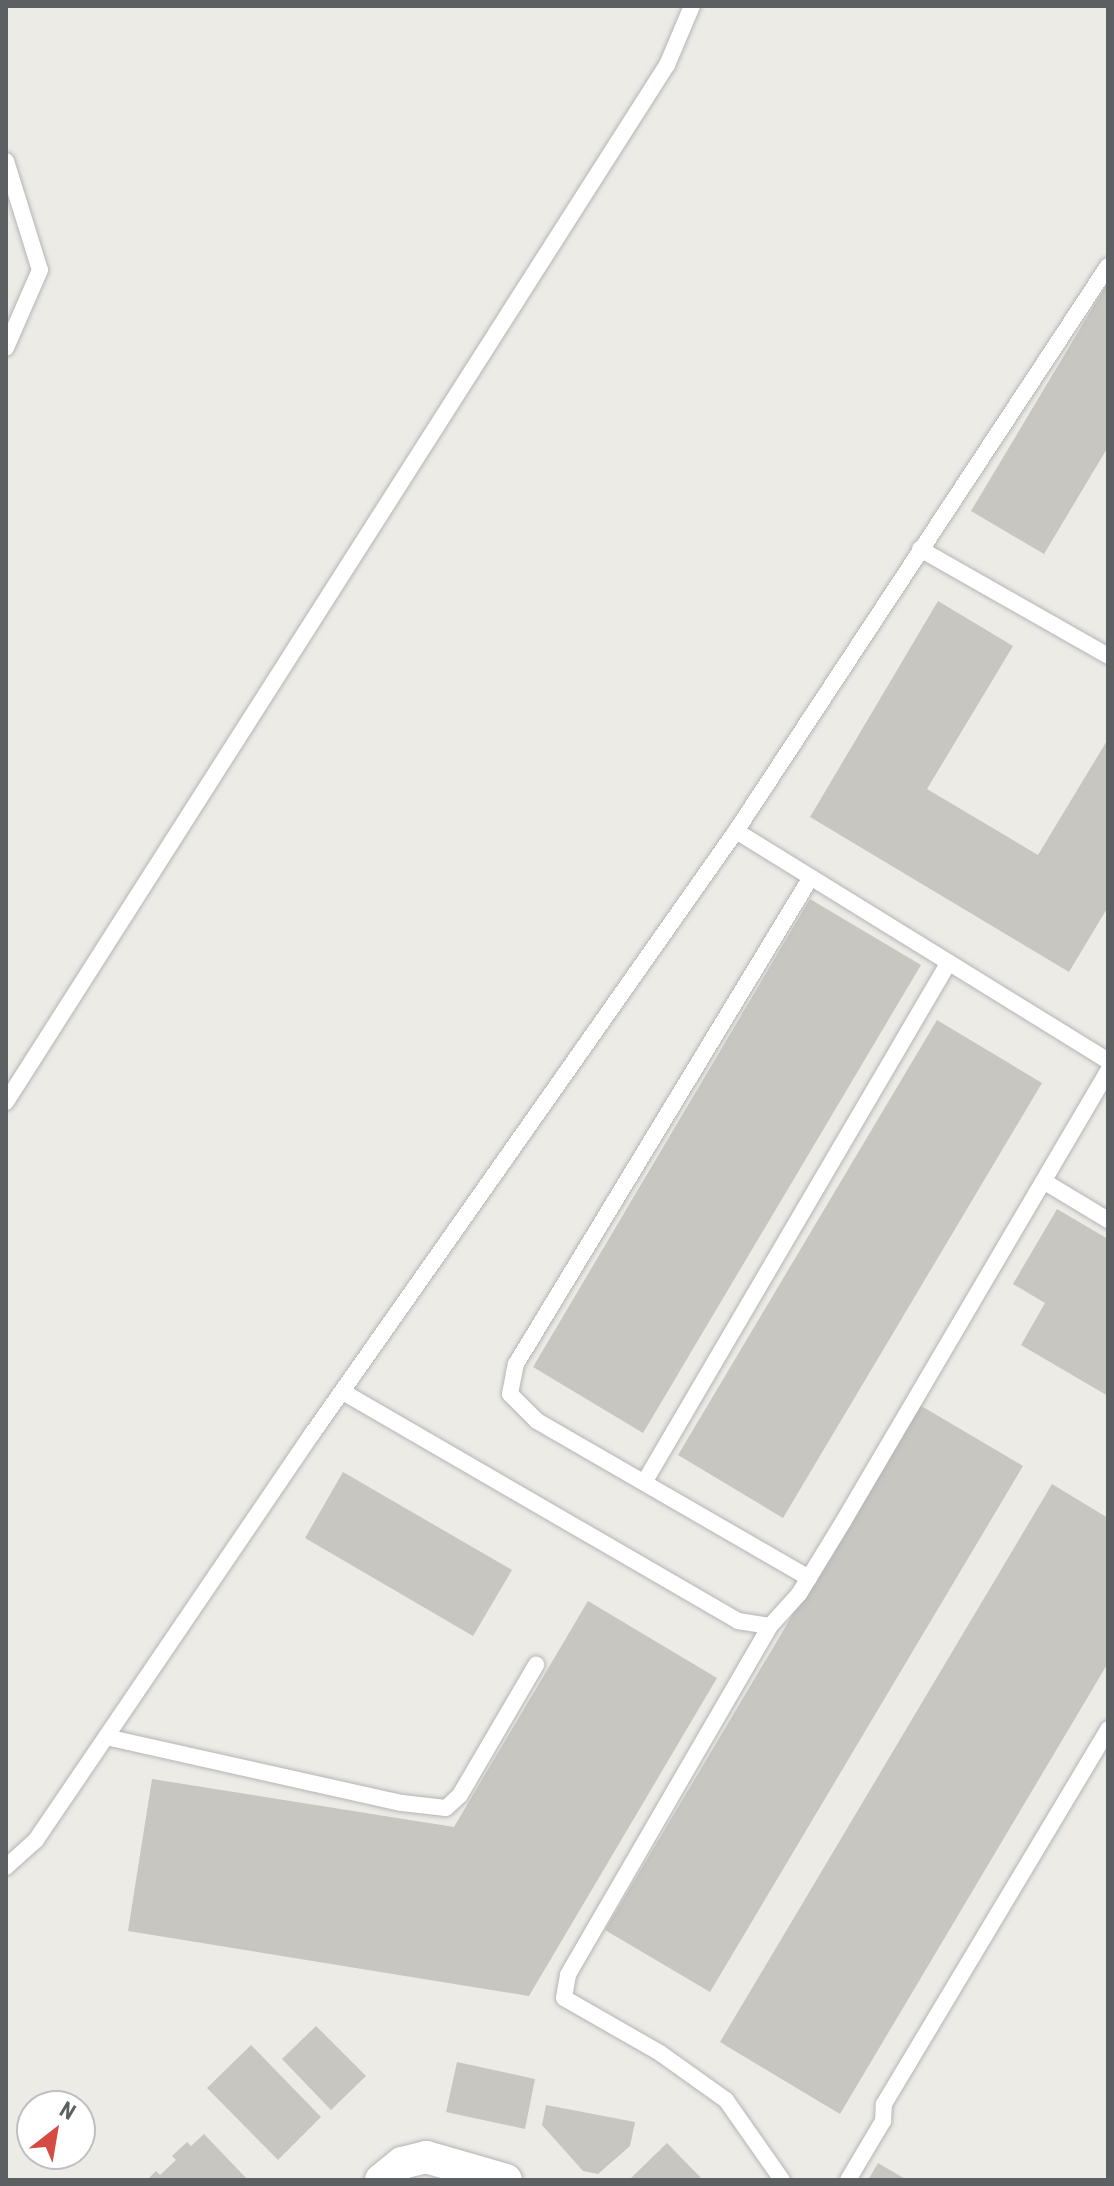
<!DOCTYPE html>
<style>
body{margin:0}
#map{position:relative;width:1114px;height:2186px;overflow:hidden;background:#edebe5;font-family:"Roboto Condensed",sans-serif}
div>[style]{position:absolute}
.building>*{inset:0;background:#c8c6c1}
.roads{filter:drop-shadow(0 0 2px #b2b5b8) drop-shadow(0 0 2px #b2b5b8)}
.lane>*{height:16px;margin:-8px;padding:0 8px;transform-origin:8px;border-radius:8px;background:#fff}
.street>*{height:32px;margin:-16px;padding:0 16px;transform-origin:16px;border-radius:16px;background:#fff}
span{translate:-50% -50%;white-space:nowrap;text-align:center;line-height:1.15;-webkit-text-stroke:8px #fff;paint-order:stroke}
.frame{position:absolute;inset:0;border:8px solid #5c6063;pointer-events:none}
.north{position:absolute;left:16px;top:2090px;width:80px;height:80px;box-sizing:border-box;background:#fff;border:2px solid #bebfc1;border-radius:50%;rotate:31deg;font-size:22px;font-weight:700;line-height:32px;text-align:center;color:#5c6063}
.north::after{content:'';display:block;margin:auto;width:28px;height:36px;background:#d54a43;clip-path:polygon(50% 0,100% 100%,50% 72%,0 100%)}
</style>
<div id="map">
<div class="building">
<i style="clip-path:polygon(1108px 282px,1108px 447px,1044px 554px,971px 511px)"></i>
<i style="clip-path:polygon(938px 601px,1013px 646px,927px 789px,1038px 855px,1108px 739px,1108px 907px,1069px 972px,810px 817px)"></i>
<i style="clip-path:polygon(810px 899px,921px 965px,643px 1433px,533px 1367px)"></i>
<i style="clip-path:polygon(937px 1020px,1042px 1083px,783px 1518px,678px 1455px)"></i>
<i style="clip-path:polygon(1057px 1209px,1108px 1239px,1108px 1396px,1021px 1345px,1045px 1303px,1013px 1284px)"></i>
<i style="clip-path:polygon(918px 1404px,1023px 1466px,710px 1992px,605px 1930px)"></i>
<i style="clip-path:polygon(343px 1472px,512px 1570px,473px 1636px,305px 1538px)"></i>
<i style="clip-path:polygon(1052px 1484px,1108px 1518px,1108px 1663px,840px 2114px,720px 2042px)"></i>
<i style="clip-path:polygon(588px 1601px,717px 1678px,529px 1996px,128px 1931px,152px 1779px,454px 1827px)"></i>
<i style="clip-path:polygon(316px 2026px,366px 2076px,331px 2110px,282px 2059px)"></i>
<i style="clip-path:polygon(251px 2045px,321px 2117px,278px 2160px,207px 2088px)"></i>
<i style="clip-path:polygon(457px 2062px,535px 2079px,525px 2129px,446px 2112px)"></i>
<i style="clip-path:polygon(546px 2105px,635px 2122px,630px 2146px,598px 2174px,583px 2171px,542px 2125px)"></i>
<i style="clip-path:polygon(204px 2134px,248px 2180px,147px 2180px,156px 2171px,160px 2175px,176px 2160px,172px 2156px,187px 2142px,191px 2146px)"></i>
<i style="clip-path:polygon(667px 2143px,703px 2180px,629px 2180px)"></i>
<i style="clip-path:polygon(878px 2163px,907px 2180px,868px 2180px)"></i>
</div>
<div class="roads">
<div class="lane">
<i style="left:6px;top:161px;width:114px;rotate:72.7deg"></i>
<i style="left:40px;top:270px;width:85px;rotate:113.6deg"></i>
<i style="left:920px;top:549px;width:216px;rotate:29.6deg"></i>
<i style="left:736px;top:831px;width:437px;rotate:31.7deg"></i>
<i style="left:6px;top:1102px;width:1230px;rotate:-57.49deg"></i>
<i style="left:667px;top:65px;width:64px;rotate:-67deg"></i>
<i style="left:1045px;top:1182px;width:74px;rotate:31.1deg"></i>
<i style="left:343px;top:1392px;width:457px;rotate:30.1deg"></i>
<i style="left:738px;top:1621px;width:32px;rotate:9deg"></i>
<i style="left:770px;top:1626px;width:43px;rotate:-47.8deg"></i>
<i style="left:799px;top:1594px;width:84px;rotate:-58.6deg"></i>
<i style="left:843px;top:1522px;width:523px;rotate:-59.56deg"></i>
<i style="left:645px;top:1481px;width:601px;rotate:-59.64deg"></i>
<i style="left:809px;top:1578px;width:314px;rotate:-150deg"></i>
<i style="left:537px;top:1421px;width:38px;rotate:-135deg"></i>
<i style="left:510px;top:1394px;width:31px;rotate:-79deg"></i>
<i style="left:516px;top:1364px;width:569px;rotate:-58.79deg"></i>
<i style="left:770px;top:1626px;width:403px;rotate:120.1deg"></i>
<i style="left:568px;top:1975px;width:23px;rotate:100deg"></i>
<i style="left:564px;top:1998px;width:111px;rotate:29.8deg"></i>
<i style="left:660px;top:2053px;width:81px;rotate:35.5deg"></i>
<i style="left:726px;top:2100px;width:98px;rotate:55deg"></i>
<i style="left:106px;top:1737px;width:303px;rotate:12.6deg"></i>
<i style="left:402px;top:1803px;width:44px;rotate:6.5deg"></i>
<i style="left:446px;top:1808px;width:19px;rotate:-43deg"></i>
<i style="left:460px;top:1795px;width:151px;rotate:-59.7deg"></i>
<i style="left:6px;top:1867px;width:40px;rotate:-42deg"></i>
<i style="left:36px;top:1840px;width:491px;rotate:-55.8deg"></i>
<i style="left:312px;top:1434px;width:737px;rotate:-54.89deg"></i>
<i style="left:736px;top:831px;width:676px;rotate:-56.64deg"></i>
<i style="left:848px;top:2180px;width:69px;rotate:-59.3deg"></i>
<i style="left:883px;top:2121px;width:17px;rotate:-87deg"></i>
<i style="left:884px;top:2104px;width:437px;rotate:-59.1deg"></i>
</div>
<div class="street">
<i style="left:381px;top:2180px;width:27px;rotate:-39deg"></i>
<i style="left:402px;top:2163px;width:25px;rotate:-14deg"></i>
<i style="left:426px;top:2157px;width:83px;rotate:16deg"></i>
</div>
</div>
<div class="frame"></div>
<div class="north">N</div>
</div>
